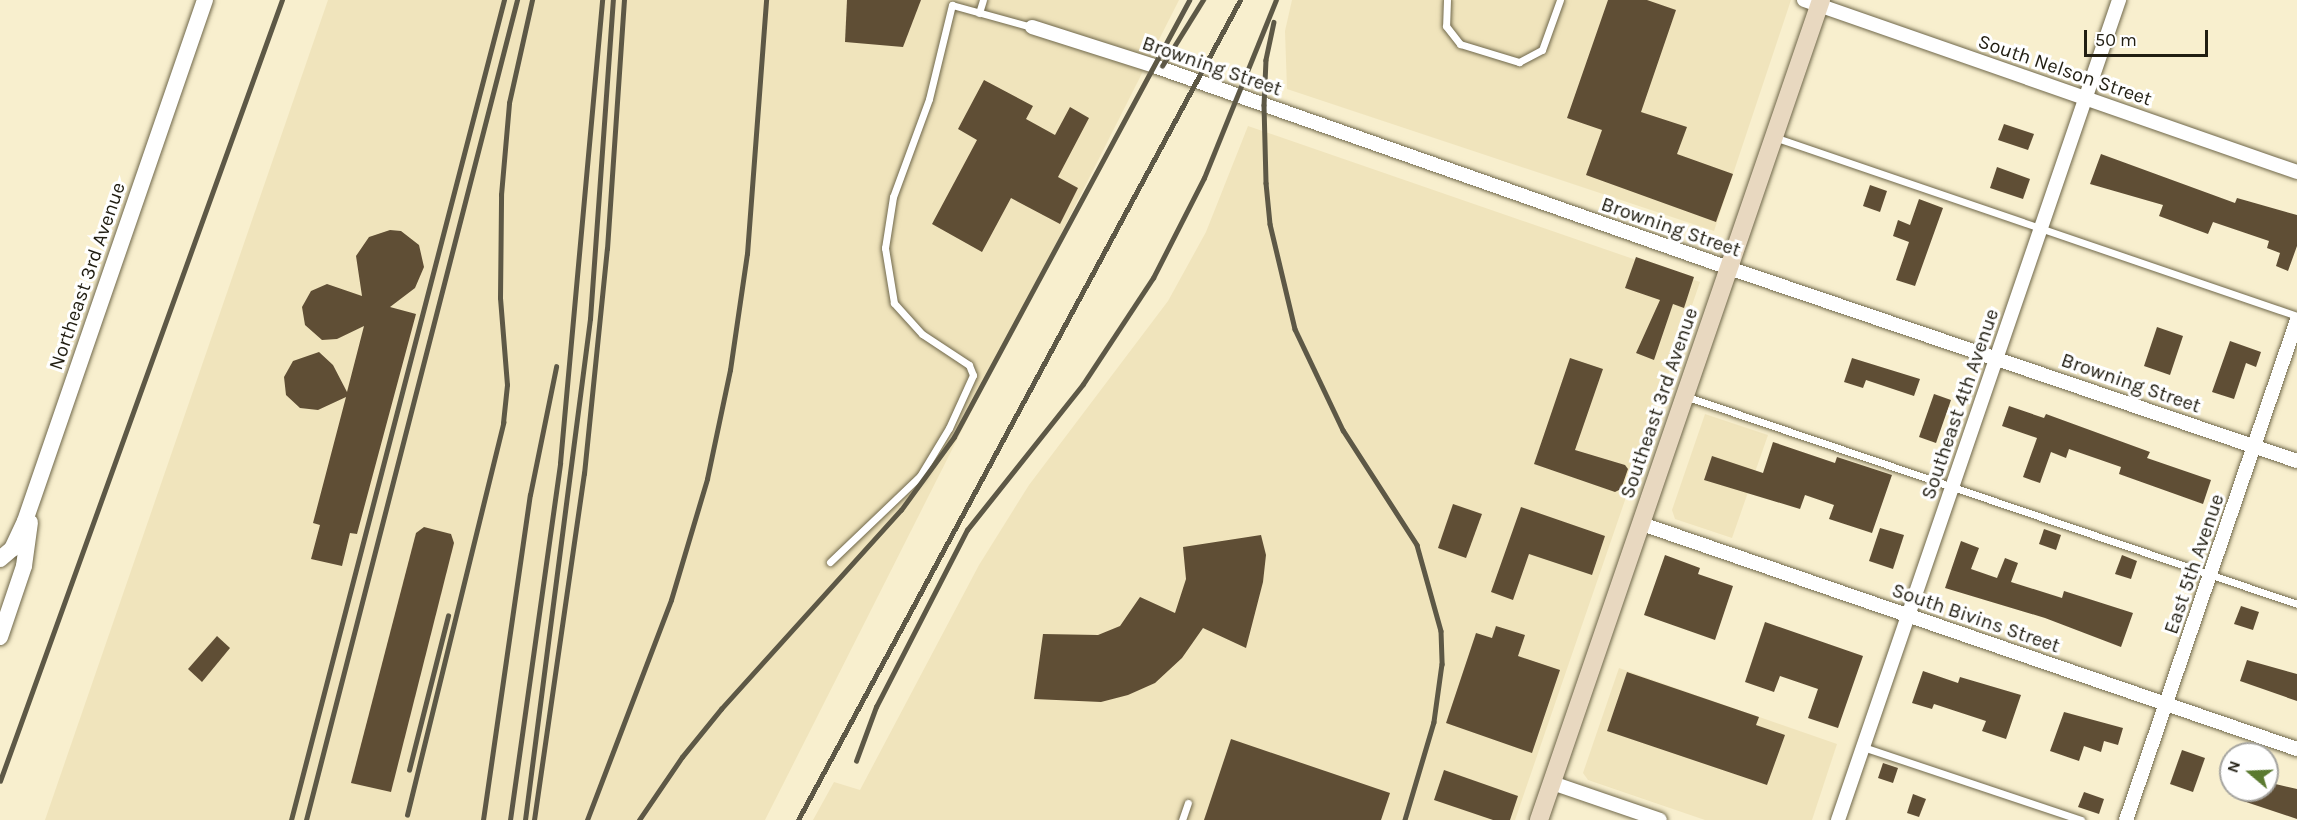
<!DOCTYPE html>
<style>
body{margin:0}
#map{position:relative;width:2297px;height:820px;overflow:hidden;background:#f8efce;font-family:Karla,sans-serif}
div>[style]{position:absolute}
.built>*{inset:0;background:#f0e4bc}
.building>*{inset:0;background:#5f4e35}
.roads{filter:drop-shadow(0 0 2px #6f674a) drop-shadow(0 0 2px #6f674a)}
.service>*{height:7px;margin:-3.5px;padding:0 3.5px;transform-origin:3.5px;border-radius:3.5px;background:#fff}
.minor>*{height:14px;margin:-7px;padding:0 7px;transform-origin:7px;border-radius:7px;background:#fff}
.tertiary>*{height:16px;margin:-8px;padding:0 8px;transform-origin:8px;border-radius:8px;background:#fff}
.secondary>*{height:18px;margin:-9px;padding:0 9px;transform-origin:9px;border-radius:9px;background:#e8d8c0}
.rail>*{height:4.5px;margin:-2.25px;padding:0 2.25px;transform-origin:2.25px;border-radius:2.25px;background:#5d5846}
span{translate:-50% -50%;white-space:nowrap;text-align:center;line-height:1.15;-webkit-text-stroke:6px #fff;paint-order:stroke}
.street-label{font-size:20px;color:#211e12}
.north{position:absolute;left:2219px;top:742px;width:60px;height:60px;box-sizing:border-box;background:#fff;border:2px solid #a6a5a0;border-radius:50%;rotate:289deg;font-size:16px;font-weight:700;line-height:24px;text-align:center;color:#211e12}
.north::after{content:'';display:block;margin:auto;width:21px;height:27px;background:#5b7a30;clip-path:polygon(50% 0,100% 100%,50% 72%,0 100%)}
.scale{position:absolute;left:2084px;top:30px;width:124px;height:27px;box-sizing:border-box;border:3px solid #211e12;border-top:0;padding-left:8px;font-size:18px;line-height:21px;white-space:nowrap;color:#211e12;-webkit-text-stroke:4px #fff;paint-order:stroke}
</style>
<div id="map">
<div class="built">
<i style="clip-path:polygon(328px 0,1179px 0,765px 820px,45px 820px)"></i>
<i style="clip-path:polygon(1292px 0,1791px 0,1714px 231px,1287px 89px,1285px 31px)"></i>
<i style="clip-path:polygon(1248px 126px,1700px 282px,1515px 820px,813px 820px,834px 782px,860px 790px,979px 565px,1029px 485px,1168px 301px,1206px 232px)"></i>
<i style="clip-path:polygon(1705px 414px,1768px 435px,1732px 538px,1675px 519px,1672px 510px)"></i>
<i style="clip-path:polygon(1619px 668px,1837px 744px,1812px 820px,1705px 820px,1588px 780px,1583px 773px)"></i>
</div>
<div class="building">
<i style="clip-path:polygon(847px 0,921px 0,903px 47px,845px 42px)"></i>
<i style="clip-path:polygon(1608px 0,1647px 0,1676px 10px,1641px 112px,1687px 127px,1677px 154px,1733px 174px,1716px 222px,1586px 175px,1602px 130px,1567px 118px)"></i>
<i style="clip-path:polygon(984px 80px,1033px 106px,1026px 119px,1055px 135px,1070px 107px,1089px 118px,1058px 177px,1078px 188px,1060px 224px,1011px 198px,982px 252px,932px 224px,977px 140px,958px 129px)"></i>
<i style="clip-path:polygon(2004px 124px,2034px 134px,2028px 150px,1998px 140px)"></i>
<i style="clip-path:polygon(2101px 154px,2235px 203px,2237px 198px,2297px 215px,2297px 246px,2288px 271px,2276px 266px,2280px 253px,2267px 248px,2269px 241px,2213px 222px,2208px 234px,2159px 216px,2163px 205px,2090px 184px)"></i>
<i style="clip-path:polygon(1997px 167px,2030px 179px,2023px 199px,1990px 188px)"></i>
<i style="clip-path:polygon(1870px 185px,1887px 191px,1880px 212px,1863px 206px)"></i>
<i style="clip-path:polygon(1919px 199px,1943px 208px,1915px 286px,1896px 280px,1909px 242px,1893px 236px,1898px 220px,1910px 225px)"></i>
<i style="clip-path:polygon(390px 230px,401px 231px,419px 245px,424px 267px,415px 288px,390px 307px,416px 314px,357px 534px,350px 533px,342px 566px,311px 559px,320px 525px,313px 523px,346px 397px,318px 410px,300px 408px,286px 395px,284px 377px,293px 361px,319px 352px,333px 365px,347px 392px,364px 326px,337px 339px,322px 340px,305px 325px,302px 307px,311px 291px,327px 284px,362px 296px,356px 256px,369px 237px)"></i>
<i style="clip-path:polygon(1636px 257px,1694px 277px,1684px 308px,1673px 304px,1654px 360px,1636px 353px,1660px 300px,1625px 288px)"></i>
<i style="clip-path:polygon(2157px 327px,2183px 336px,2170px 375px,2144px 366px)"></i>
<i style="clip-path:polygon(2230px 341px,2261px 352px,2256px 367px,2246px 363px,2234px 399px,2212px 392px)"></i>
<i style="clip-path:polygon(1570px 358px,1603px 369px,1575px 450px,1625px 465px,1628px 469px,1621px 489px,1615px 492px,1534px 464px)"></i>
<i style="clip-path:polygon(1852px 358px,1920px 379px,1914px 396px,1866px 380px,1863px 388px,1844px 382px)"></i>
<i style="clip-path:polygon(1934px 394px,1951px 400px,1936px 443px,1919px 437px)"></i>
<i style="clip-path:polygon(2009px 406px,2044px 418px,2046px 414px,2150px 452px,2147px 458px,2211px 480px,2203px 504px,2119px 474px,2121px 467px,2069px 449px,2066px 458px,2051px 452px,2040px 483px,2023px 477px,2037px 438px,2002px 426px)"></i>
<i style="clip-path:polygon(1773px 442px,1835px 463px,1837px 457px,1892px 475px,1872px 533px,1829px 519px,1834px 505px,1805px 495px,1800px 509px,1704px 480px,1712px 456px,1763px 473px)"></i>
<i style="clip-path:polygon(1453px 504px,1482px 514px,1466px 558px,1438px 548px)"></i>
<i style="clip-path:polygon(1521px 507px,1605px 536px,1592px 575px,1529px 554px,1513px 600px,1491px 592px)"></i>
<i style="clip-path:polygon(424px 527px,451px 534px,454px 543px,391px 792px,351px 783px,416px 533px)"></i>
<i style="clip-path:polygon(1880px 528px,1904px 535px,1893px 569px,1869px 561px)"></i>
<i style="clip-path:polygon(2044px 529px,2061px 535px,2056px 550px,2039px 544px)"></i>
<i style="clip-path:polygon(1261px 535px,1266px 555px,1263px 582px,1246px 648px,1203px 628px,1182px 658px,1155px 683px,1128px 695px,1101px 702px,1034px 699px,1043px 634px,1098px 635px,1120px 626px,1140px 597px,1175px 613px,1186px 579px,1183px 547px)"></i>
<i style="clip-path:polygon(1961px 541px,1979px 548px,1971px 569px,1997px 578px,2005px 558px,2018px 563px,2011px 582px,2062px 598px,2064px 591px,2133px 613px,2121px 647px,2045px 618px,1945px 588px)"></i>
<i style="clip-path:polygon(1665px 555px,1700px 568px,1698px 574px,1733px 586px,1715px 640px,1644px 615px)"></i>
<i style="clip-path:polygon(2122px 555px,2137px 561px,2131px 579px,2115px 574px)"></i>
<i style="clip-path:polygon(2241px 606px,2259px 612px,2253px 630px,2234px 624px)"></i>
<i style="clip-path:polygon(1765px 622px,1863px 656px,1838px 728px,1808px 718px,1818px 689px,1780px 676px,1774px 692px,1745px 682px)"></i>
<i style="clip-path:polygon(1496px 626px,1525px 635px,1518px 656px,1560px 670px,1532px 753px,1446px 723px,1476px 633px,1492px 638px)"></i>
<i style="clip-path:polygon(217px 636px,230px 648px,202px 682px,188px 669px)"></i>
<i style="clip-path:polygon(2247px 660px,2297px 674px,2297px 701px,2240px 681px)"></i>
<i style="clip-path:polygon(1923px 671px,1958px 683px,1960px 677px,2021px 695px,2006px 739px,1982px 731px,1986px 721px,1934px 704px,1932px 709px,1912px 703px)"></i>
<i style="clip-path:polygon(1627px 672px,1759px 717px,1756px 725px,1785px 735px,1767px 785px,1607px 731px)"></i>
<i style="clip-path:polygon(2064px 712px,2123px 728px,2118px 745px,2104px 741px,2101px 752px,2084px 746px,2079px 761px,2050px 751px)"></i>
<i style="clip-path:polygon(1231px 739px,1390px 793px,1381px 820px,1204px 820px)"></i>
<i style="clip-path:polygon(2182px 750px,2205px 758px,2193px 792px,2170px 784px)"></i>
<i style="clip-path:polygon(1883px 763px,1898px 768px,1893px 783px,1878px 778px)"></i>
<i style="clip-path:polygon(1444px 770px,1518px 796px,1510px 820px,1493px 820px,1434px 800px)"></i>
<i style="clip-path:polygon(2267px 782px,2297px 789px,2297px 819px,2240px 800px,2244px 790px,2267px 790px)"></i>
<i style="clip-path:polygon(2084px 792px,2104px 799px,2099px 814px,2078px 807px)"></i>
<i style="clip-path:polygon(1913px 794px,1926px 799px,1919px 817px,1907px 813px)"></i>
</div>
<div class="roads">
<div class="service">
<i style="left:1447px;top:0;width:26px;rotate:92deg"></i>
<i style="left:1446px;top:26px;width:23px;rotate:52deg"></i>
<i style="left:1460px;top:44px;width:62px;rotate:17deg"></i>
<i style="left:1519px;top:62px;width:26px;rotate:-28deg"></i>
<i style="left:1542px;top:50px;width:53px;rotate:-70.2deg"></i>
<i style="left:979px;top:13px;width:14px;rotate:-73deg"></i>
<i style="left:1774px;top:137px;width:553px;rotate:18.89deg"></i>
<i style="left:1685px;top:396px;width:646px;rotate:18.77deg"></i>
<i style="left:830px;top:562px;width:124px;rotate:-43.7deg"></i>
<i style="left:920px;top:476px;width:56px;rotate:-58.9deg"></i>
<i style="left:949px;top:428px;width:58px;rotate:-65.6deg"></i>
<i style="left:973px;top:375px;width:11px;rotate:-112deg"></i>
<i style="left:969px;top:365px;width:56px;rotate:-146.6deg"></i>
<i style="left:922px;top:334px;width:42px;rotate:-132.1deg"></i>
<i style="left:894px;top:303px;width:56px;rotate:-99.3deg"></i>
<i style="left:885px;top:248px;width:52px;rotate:-81.1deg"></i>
<i style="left:893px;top:197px;width:104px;rotate:-69.8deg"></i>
<i style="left:929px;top:99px;width:97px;rotate:-76.3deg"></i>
<i style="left:952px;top:5px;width:83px;rotate:15.4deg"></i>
<i style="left:1863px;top:747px;width:230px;rotate:18.5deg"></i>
<i style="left:1182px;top:820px;width:18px;rotate:-71deg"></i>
</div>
<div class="minor">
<i style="left:1804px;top:0;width:522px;rotate:19.23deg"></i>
<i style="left:1032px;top:27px;width:128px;rotate:17.7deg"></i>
<i style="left:1154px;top:66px;width:609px;rotate:19.36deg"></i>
<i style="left:1729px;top:268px;width:600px;rotate:18.77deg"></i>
<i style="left:1642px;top:524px;width:693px;rotate:18.96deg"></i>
<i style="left:1552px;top:783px;width:114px;rotate:18.9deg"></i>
<i style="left:1838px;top:820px;width:867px;rotate:-71.08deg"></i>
<i style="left:2126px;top:820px;width:528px;rotate:-71.12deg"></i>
</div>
<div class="tertiary">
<i style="left:0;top:559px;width:16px;rotate:-40deg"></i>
<i style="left:12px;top:549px;width:31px;rotate:-65deg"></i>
<i style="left:25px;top:521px;width:551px;rotate:-70.94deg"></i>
<i style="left:0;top:637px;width:75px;rotate:-71.3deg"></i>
<i style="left:24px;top:566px;width:44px;rotate:-82.2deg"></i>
</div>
<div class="secondary">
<i style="left:1539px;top:820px;width:867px;rotate:-71.02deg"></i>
</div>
</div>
<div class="rail">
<i style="left:1274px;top:22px;width:39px;rotate:102deg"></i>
<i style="left:1266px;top:60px;width:45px;rotate:92.5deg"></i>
<i style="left:1264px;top:105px;width:78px;rotate:88.5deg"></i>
<i style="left:1266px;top:183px;width:41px;rotate:84.4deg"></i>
<i style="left:1270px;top:224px;width:108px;rotate:76.6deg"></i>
<i style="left:1295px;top:329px;width:112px;rotate:64.6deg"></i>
<i style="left:1343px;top:430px;width:137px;rotate:57.2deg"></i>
<i style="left:1417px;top:545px;width:89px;rotate:74.4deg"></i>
<i style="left:1441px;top:631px;width:33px;rotate:88deg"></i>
<i style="left:1442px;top:664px;width:59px;rotate:97.9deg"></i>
<i style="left:1434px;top:722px;width:102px;rotate:106.5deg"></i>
<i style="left:1162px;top:66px;width:78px;rotate:-58.2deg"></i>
<i style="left:856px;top:761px;width:58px;rotate:-69.7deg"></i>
<i style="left:876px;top:707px;width:199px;rotate:-62.8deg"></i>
<i style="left:967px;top:530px;width:186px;rotate:-51.5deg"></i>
<i style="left:1083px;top:384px;width:127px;rotate:-56.6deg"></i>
<i style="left:1153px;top:278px;width:112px;rotate:-63deg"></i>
<i style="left:1204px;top:178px;width:192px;rotate:-68deg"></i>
<i style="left:409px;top:770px;width:159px;rotate:-75.8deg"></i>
<i style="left:0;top:781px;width:830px;rotate:-70.15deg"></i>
<i style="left:407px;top:815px;width:404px;rotate:-76.2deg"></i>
<i style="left:503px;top:423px;width:38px;rotate:-84deg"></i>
<i style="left:507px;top:385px;width:87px;rotate:-94.6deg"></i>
<i style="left:500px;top:298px;width:103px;rotate:-89.4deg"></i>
<i style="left:501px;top:195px;width:92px;rotate:-85deg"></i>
<i style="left:509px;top:103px;width:106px;rotate:-77.4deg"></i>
<i style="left:291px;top:820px;width:847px;rotate:-75.44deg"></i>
<i style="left:306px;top:820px;width:847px;rotate:-75.57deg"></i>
<i style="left:483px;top:820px;width:328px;rotate:-81.8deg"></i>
<i style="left:530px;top:495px;width:131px;rotate:-78.5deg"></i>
<i style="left:510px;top:820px;width:360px;rotate:-82deg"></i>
<i style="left:560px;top:463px;width:465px;rotate:-84.8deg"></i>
<i style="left:525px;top:820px;width:505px;rotate:-82.61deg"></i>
<i style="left:590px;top:319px;width:320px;rotate:-85.9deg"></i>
<i style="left:534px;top:820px;width:350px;rotate:-81.8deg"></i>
<i style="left:584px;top:474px;width:226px;rotate:-84.2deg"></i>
<i style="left:607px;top:249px;width:250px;rotate:-86.1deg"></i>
<i style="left:587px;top:820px;width:235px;rotate:-69.1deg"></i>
<i style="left:671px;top:600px;width:126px;rotate:-73.4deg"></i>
<i style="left:707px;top:479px;width:111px;rotate:-78.1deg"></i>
<i style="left:730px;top:370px;width:117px;rotate:-81.7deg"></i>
<i style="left:747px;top:254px;width:255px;rotate:-85.7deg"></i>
<i style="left:639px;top:820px;width:76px;rotate:-55.7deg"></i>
<i style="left:682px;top:757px;width:62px;rotate:-50.9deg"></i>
<i style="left:721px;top:709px;width:268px;rotate:-47.9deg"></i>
<i style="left:901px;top:510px;width:90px;rotate:-54deg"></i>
<i style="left:954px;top:437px;width:496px;rotate:-61.7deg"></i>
<i style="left:798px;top:820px;width:932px;rotate:-61.67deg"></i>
</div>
<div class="street-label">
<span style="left:1212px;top:66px;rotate:19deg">Browning Street</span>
<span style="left:2065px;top:70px;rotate:19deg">South Nelson Street</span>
<span style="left:1671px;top:227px;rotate:19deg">Browning Street</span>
<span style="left:87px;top:276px;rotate:-71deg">Northeast 3rd Avenue</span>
<span style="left:2131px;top:383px;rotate:19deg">Browning Street</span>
<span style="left:1659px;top:403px;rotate:-71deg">Southeast 3rd Avenue</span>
<span style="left:1960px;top:404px;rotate:-71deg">Southeast 4th Avenue</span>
<span style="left:2194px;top:564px;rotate:-71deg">East 5th Avenue</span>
<span style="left:1976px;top:618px;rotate:19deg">South Bivins Street</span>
</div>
<div class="north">N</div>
<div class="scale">50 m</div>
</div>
